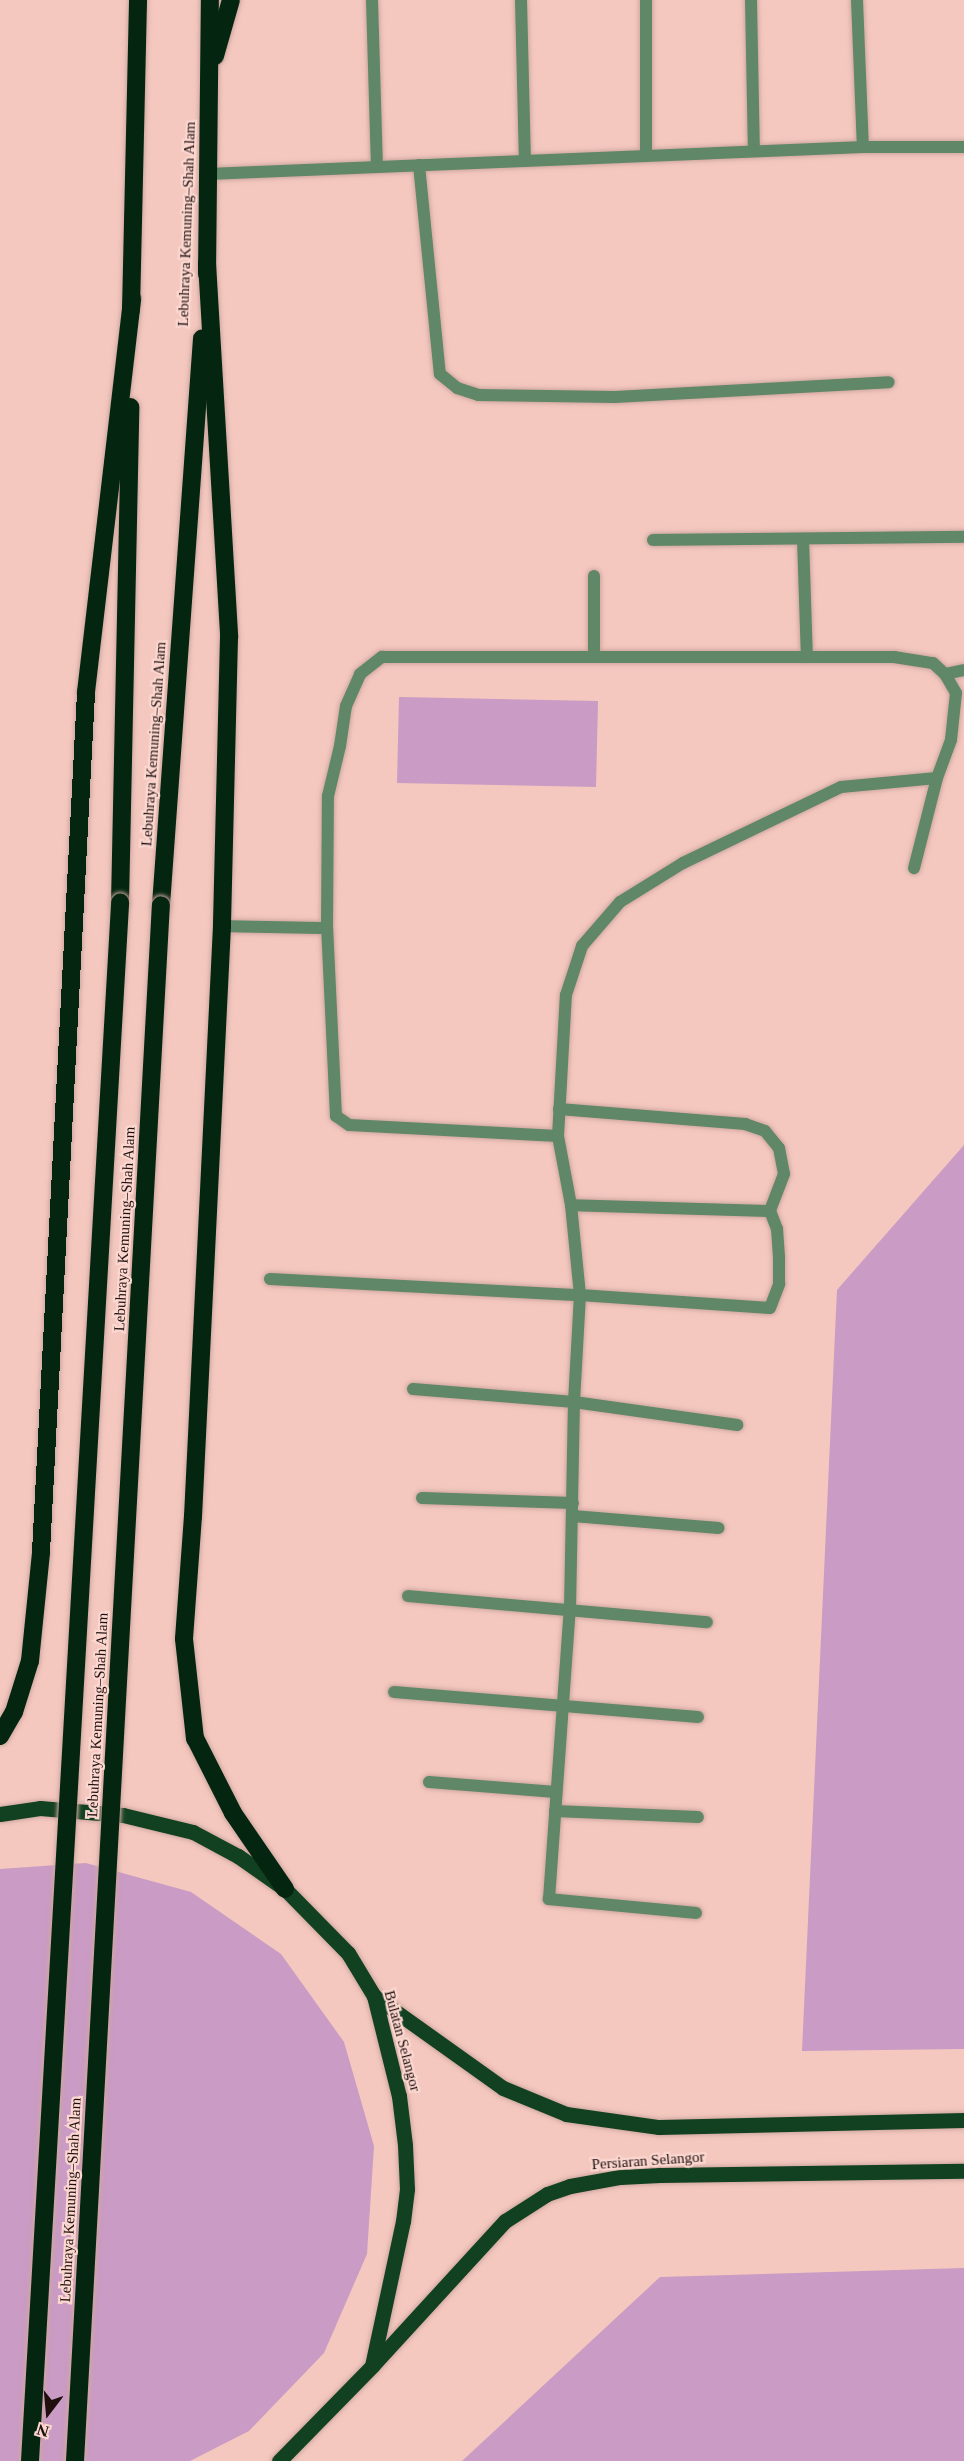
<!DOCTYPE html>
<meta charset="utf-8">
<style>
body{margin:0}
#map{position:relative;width:964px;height:2461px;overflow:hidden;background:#f4c8bf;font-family:Georgia,serif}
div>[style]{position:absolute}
.green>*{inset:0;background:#ca9bc4}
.roads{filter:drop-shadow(0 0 2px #cea79f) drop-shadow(0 0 2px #cea79f)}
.service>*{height:12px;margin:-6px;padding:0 6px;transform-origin:6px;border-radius:6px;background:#5f8768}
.primary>*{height:15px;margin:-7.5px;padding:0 7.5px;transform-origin:7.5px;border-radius:7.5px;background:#124121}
.motorway>*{height:18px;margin:-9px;padding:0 9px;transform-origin:9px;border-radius:9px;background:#042610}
.bridges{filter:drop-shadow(0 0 2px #cea79f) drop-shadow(0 0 2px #cea79f)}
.motorway-bridge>*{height:18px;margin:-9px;padding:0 9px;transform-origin:9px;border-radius:9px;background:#042610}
span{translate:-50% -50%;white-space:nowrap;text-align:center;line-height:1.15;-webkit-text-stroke:4.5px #fbd7d0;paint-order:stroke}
.street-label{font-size:15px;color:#1f100d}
.north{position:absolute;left:18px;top:2383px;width:60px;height:60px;-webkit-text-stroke:4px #fbd7d0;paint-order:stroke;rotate:196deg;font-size:16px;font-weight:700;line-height:24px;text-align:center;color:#1f100d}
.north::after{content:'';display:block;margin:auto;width:21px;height:27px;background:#1f100d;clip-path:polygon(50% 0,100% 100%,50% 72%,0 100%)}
</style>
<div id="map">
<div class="green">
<i style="clip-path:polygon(399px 697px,598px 701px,596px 787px,397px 783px)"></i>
<i style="clip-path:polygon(964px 1145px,964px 2049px,802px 2051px,837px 1290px)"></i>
<i style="clip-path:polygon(86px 1863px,191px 1892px,281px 1954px,344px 2042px,374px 2146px,367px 2254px,324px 2353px,249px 2431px,190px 2461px,0 2461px,0 1869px)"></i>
<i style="clip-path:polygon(964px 2268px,964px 2461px,462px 2461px,660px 2277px)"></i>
</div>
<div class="roads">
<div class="service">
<i style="left:372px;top:0;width:167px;rotate:88.3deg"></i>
<i style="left:521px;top:0;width:161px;rotate:88.6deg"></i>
<i style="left:751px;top:0;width:151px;rotate:88.9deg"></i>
<i style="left:857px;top:0;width:147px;rotate:87.7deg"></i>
<i style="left:646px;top:156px;width:156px;rotate:-90deg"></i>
<i style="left:419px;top:165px;width:210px;rotate:84.3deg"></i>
<i style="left:440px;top:374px;width:22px;rotate:39deg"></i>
<i style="left:457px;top:388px;width:22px;rotate:18deg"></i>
<i style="left:478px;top:395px;width:137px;rotate:0.8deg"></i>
<i style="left:615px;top:397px;width:274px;rotate:-3.1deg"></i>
<i style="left:208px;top:174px;width:656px;rotate:-2.36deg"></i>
<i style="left:863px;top:147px;width:101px"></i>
<i style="left:803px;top:539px;width:118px;rotate:88.1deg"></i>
<i style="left:653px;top:540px;width:311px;rotate:-0.6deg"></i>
<i style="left:594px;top:576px;width:81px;rotate:90deg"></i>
<i style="left:945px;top:674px;width:19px;rotate:-12deg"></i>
<i style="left:222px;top:926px;width:105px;rotate:1.1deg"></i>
<i style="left:559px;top:1109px;width:187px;rotate:4.6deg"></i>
<i style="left:745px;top:1124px;width:21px;rotate:19deg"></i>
<i style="left:765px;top:1131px;width:22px;rotate:51deg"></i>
<i style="left:779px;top:1148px;width:26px;rotate:79deg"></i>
<i style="left:784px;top:1174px;width:40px;rotate:111deg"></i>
<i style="left:558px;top:1136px;width:209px;rotate:-177deg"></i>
<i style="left:349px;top:1125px;width:16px;rotate:-145deg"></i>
<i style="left:336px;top:1116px;width:188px;rotate:-92.7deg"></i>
<i style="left:327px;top:928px;width:132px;rotate:-89.6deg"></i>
<i style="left:328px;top:796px;width:51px;rotate:-76.5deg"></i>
<i style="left:340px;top:746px;width:40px;rotate:-81.5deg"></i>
<i style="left:346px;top:706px;width:35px;rotate:-66deg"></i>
<i style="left:360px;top:674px;width:28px;rotate:-38deg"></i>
<i style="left:382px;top:657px;width:512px"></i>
<i style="left:894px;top:657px;width:39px;rotate:9deg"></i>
<i style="left:933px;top:663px;width:16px;rotate:43deg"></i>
<i style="left:945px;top:674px;width:22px;rotate:60deg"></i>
<i style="left:956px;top:693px;width:47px;rotate:96.1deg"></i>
<i style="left:951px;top:740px;width:40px;rotate:110.2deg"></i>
<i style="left:937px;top:778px;width:93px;rotate:104.3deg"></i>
<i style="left:270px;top:1279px;width:310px;rotate:3deg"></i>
<i style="left:580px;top:1295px;width:190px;rotate:3.9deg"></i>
<i style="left:770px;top:1308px;width:26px;rotate:-69deg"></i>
<i style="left:779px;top:1284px;width:27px;rotate:-90deg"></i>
<i style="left:779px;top:1257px;width:28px;rotate:-94deg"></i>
<i style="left:777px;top:1229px;width:19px;rotate:-111deg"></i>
<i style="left:770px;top:1211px;width:199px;rotate:-178.3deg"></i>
<i style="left:413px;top:1389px;width:162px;rotate:4.6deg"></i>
<i style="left:574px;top:1402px;width:165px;rotate:8deg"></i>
<i style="left:422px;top:1498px;width:151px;rotate:1.9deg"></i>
<i style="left:573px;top:1516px;width:146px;rotate:4.7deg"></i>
<i style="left:408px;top:1596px;width:300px;rotate:5deg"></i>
<i style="left:394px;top:1692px;width:305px;rotate:4.7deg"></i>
<i style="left:429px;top:1782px;width:127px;rotate:4.5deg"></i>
<i style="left:555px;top:1811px;width:143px;rotate:2.4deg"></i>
<i style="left:696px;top:1913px;width:148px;rotate:-174.6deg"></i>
<i style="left:549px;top:1899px;width:291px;rotate:-85.9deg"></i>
<i style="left:570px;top:1609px;width:207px;rotate:-88.9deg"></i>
<i style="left:574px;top:1402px;width:107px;rotate:-86.8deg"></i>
<i style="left:580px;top:1295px;width:90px;rotate:-95.7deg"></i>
<i style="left:571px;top:1205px;width:70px;rotate:-100.7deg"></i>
<i style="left:558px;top:1136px;width:141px;rotate:-86.8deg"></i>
<i style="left:566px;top:995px;width:52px;rotate:-71.9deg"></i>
<i style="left:582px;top:946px;width:58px;rotate:-49.2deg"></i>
<i style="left:620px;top:902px;width:74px;rotate:-31.8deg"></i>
<i style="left:683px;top:863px;width:175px;rotate:-25.7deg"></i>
<i style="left:841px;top:787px;width:96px;rotate:-5.4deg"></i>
</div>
<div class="primary">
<i style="left:0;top:1814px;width:40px;rotate:-8.5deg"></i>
<i style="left:40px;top:1808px;width:83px;rotate:4.8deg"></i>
<i style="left:123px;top:1815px;width:72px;rotate:13.7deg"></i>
<i style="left:193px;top:1832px;width:51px;rotate:28.1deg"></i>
<i style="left:238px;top:1856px;width:57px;rotate:35.1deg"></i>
<i style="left:285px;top:1889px;width:90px;rotate:45.5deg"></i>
<i style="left:348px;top:1953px;width:50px;rotate:58.8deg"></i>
<i style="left:374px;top:1996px;width:103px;rotate:76deg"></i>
<i style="left:399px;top:2096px;width:49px;rotate:83deg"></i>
<i style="left:405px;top:2145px;width:44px;rotate:87.4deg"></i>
<i style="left:407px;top:2189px;width:32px;rotate:97deg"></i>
<i style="left:403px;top:2221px;width:148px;rotate:102.1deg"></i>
<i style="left:372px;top:2366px;width:133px;rotate:134.4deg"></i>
<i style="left:374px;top:1996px;width:158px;rotate:35.5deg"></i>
<i style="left:503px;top:2088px;width:68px;rotate:22.4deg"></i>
<i style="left:566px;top:2114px;width:94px;rotate:8deg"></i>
<i style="left:659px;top:2127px;width:305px;rotate:-1.3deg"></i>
<i style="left:372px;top:2366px;width:197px;rotate:-47.5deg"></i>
<i style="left:505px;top:2221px;width:50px;rotate:-32.7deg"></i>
<i style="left:547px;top:2194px;width:24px;rotate:-19deg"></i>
<i style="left:570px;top:2186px;width:51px;rotate:-10.2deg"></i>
<i style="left:620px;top:2177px;width:40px;rotate:-2.9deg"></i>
<i style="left:660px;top:2175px;width:304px;rotate:-0.8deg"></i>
</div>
<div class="motorway">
<i style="left:215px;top:56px;width:58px;rotate:-74.1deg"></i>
<i style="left:207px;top:263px;width:375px;rotate:86.6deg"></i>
<i style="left:229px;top:637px;width:289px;rotate:91.4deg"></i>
<i style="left:222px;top:926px;width:591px;rotate:92.81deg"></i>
<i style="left:193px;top:1516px;width:123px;rotate:94.2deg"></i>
<i style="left:184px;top:1639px;width:100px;rotate:83.7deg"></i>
<i style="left:195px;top:1738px;width:84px;rotate:63.1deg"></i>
<i style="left:233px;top:1813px;width:92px;rotate:55.6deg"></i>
<i style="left:207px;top:274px;width:274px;rotate:-89.4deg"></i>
<i style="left:131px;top:310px;width:310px;rotate:-88.7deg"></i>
<i style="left:120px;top:903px;width:496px;rotate:-88.8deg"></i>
<i style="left:161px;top:905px;width:568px;rotate:-85.86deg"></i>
<i style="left:0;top:1736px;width:28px;rotate:-60deg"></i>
<i style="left:14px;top:1712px;width:53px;rotate:-72.6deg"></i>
<i style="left:30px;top:1661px;width:110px;rotate:-84.2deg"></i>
<i style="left:41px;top:1552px;width:861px;rotate:-87deg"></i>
<i style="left:86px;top:692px;width:396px;rotate:-83.3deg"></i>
</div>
</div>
<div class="bridges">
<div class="motorway-bridge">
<i style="left:30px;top:2461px;width:1561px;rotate:-86.69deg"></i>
<i style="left:75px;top:2461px;width:1558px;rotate:-86.84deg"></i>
</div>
</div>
<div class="street-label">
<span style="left:187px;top:224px;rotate:-88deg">Lebuhraya Kemuning–Shah Alam</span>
<span style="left:154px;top:744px;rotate:-86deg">Lebuhraya Kemuning–Shah Alam</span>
<span style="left:125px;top:1229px;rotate:-87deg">Lebuhraya Kemuning–Shah Alam</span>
<span style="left:98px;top:1715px;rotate:-87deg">Lebuhraya Kemuning–Shah Alam</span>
<span style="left:402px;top:2041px;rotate:75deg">Bulatan Selangor</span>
<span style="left:648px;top:2161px;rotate:-4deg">Persiaran Selangor</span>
<span style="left:71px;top:2200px;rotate:-87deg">Lebuhraya Kemuning–Shah Alam</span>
</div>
<div class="north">N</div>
</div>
